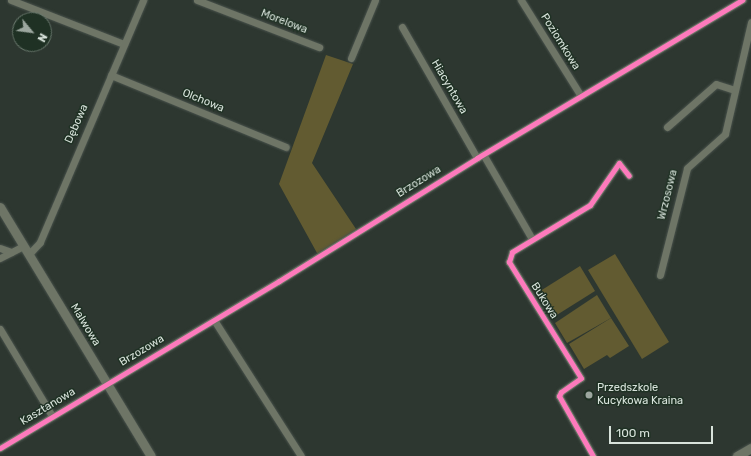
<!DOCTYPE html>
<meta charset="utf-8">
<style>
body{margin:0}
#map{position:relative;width:751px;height:456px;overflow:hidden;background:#2d3730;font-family:Rubik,sans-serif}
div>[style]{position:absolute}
.green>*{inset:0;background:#625b31}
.roads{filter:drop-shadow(0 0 1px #49524c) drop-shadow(0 0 1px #49524c)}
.minor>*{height:7px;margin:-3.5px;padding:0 3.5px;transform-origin:3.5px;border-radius:3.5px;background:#6e7566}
.tertiary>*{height:9px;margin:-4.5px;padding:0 4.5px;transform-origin:4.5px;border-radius:4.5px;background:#6e7566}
.cycleway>*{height:5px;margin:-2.5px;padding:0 2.5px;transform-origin:2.5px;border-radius:2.5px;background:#fd7abc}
.dots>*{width:11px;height:11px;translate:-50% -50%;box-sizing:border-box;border:2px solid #1f3124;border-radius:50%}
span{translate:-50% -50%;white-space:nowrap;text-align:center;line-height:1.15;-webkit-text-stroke:3px #1f3124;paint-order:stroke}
.street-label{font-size:11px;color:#d8e3db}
.poi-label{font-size:11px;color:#d8e3db}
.left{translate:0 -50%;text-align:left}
.north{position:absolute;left:12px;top:12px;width:40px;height:40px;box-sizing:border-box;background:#1f3124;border:1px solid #69786d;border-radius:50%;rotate:119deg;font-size:11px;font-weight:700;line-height:16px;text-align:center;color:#d8e3db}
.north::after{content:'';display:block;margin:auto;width:14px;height:18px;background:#9ca79f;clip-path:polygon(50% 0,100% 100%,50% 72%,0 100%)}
.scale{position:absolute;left:609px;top:426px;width:104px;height:18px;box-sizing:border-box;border:2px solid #d8e3db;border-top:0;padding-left:5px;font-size:12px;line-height:14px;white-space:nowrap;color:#d8e3db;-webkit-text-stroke:3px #1f3124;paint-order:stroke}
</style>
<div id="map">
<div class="green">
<i style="clip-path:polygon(326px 55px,353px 64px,312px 163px,358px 232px,322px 254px,317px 253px,279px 184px)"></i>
<i style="clip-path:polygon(615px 254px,669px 342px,642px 359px,588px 270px)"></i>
<i style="clip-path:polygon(580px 266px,595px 291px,552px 318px,537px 293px)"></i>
<i style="clip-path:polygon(597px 295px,611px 318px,567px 343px,555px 323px)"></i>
<i style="clip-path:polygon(611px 318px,629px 346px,610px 358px,607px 355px,584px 369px,569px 344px)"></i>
</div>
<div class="roads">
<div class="minor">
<i style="left:11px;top:0;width:121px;rotate:21.3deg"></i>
<i style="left:197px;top:0;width:131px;rotate:21.1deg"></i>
<i style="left:521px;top:0;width:113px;rotate:58deg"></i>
<i style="left:402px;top:27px;width:151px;rotate:60.2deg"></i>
<i style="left:351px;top:58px;width:63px;rotate:-67.5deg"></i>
<i style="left:111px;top:75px;width:189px;rotate:22.4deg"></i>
<i style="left:667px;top:127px;width:65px;rotate:-41.3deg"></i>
<i style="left:716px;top:84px;width:20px;rotate:18deg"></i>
<i style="left:483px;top:154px;width:98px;rotate:60deg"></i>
<i style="left:0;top:248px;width:12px;rotate:20deg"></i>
<i style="left:29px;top:254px;width:16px;rotate:-47deg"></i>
<i style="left:40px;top:242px;width:263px;rotate:-66.9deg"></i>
<i style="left:0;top:258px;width:27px;rotate:-27deg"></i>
<i style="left:660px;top:275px;width:110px;rotate:-75.8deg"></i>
<i style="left:687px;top:168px;width:51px;rotate:-41.8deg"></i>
<i style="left:725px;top:134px;width:115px;rotate:-76.9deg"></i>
<i style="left:214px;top:320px;width:161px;rotate:57.4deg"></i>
<i style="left:0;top:329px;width:101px;rotate:59.1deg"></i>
<i style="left:0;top:448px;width:325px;rotate:-30.9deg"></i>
<i style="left:279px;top:281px;width:233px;rotate:-31.8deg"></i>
<i style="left:477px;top:158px;width:309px;rotate:-30.8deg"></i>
<i style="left:593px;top:456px;width:69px;rotate:-119.5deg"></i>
<i style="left:559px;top:396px;width:4px;rotate:-63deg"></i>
<i style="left:561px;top:392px;width:24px;rotate:-35deg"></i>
<i style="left:581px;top:378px;width:137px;rotate:-121.8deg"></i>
<i style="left:509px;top:262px;width:10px;rotate:-73deg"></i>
<i style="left:512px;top:252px;width:91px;rotate:-31.1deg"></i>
<i style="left:590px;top:205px;width:51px;rotate:-55.4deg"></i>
<i style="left:619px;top:163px;width:16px;rotate:52deg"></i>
</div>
<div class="tertiary">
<i style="left:0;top:207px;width:291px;rotate:58.8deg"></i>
<i style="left:737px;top:456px;width:16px;rotate:-30deg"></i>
</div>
</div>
<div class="cycleway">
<i style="left:0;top:448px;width:325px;rotate:-30.9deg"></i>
<i style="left:279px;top:281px;width:233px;rotate:-31.8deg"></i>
<i style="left:477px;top:158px;width:309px;rotate:-30.8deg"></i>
<i style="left:593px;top:456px;width:69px;rotate:-119.5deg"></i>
<i style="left:559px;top:396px;width:4px;rotate:-63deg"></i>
<i style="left:561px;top:392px;width:24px;rotate:-35deg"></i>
<i style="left:581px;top:378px;width:137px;rotate:-121.8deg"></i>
<i style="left:509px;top:262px;width:10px;rotate:-73deg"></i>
<i style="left:512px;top:252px;width:91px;rotate:-31.1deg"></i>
<i style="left:590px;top:205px;width:51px;rotate:-55.4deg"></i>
<i style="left:619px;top:163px;width:16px;rotate:52deg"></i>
</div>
<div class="dots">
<i style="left:589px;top:395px;background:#9ca79f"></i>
</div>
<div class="street-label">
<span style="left:284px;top:22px;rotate:21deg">Morelowa</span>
<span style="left:560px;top:42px;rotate:58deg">Poziomkowa</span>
<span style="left:449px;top:87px;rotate:60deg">Hiacyntowa</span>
<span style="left:203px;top:101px;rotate:22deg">Olchowa</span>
<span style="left:77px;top:124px;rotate:-66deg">Dębowa</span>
<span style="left:419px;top:182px;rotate:-32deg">Brzozowa</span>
<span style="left:668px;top:195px;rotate:-76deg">Wrzosowa</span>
<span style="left:544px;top:301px;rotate:58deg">Bukowa</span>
<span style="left:85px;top:325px;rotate:59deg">Malwowa</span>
<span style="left:142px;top:351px;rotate:-31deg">Brzozowa</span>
<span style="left:48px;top:407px;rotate:-31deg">Kasztanowa</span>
</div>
<div class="poi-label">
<span class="left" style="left:597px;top:395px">Przedszkole<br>Kucykowa Kraina</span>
</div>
<div class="north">N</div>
<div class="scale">100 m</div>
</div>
